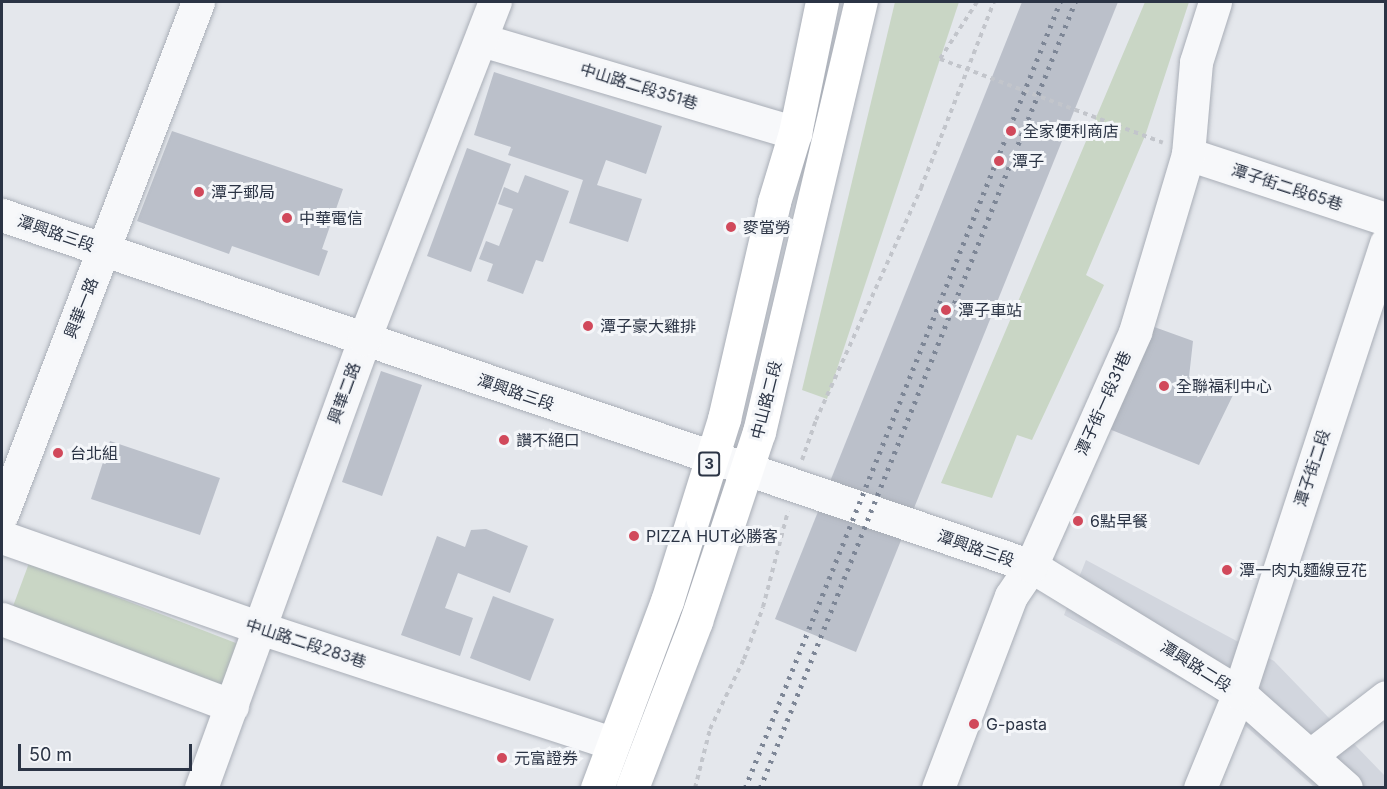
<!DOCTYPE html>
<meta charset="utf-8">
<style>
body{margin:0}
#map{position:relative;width:1387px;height:789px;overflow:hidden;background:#e4e7ec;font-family:Inter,"Noto Sans TC",sans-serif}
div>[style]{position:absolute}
.built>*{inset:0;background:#d2d6de}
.green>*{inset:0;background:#c9d6c5}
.building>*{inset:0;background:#bbc0ca}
.path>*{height:4px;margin-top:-2px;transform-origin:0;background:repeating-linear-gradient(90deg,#c2c5cb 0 4.5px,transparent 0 9px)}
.roads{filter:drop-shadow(0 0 2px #a9aeb7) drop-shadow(0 0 2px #a9aeb7)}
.minor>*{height:33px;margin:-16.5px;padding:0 16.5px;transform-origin:16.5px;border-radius:16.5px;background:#f7f8fa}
.major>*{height:33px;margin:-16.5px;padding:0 16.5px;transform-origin:16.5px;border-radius:16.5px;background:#fff}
.rail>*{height:4.5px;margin-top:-2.25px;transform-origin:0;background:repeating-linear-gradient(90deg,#7d8696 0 3px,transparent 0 9px)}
.dots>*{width:16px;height:16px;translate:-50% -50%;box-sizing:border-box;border:3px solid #f4f6f9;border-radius:50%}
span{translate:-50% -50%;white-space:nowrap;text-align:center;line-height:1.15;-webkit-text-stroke:6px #f4f6f9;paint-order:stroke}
.shield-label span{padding:2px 4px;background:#f4f6f9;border:2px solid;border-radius:4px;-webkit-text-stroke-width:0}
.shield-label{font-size:15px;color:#2b3445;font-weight:700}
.street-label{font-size:16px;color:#2b3445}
.poi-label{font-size:16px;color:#2b3445}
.left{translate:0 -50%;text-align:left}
.frame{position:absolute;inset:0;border:3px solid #2b3445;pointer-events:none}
.scale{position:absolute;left:18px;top:744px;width:174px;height:27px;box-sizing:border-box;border:3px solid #2b3445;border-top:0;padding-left:8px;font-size:18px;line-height:21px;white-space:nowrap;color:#2b3445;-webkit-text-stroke:4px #f4f6f9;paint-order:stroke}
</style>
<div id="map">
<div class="built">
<i style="clip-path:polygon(1086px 560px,1274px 661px,1385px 776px,1385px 787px,1314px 787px,1213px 697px,1064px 615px)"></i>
</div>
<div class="green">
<i style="clip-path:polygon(895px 2px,959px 2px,827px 399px,802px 390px)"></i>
<i style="clip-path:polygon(1145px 2px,1189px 2px,1145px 136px,1086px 275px,1104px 285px,1032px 440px,1017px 435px,992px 498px,941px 483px)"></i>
<i style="clip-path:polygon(29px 563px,241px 645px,223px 691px,12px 609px)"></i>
</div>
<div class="building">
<i style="clip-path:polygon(1022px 2px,1118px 2px,856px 652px,775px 619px)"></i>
<i style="clip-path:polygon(494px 72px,662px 126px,646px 174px,606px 160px,597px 185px,642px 199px,628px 242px,569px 223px,583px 180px,508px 155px,511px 147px,474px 135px)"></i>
<i style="clip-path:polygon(172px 131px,343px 189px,322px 249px,328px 251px,319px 276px,232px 246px,229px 254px,137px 221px)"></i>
<i style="clip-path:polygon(467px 148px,511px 164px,471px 272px,427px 256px)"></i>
<i style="clip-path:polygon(525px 175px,569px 191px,543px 262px,536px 260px,523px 294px,487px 281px,493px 264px,479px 259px,486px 241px,499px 246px,513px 209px,498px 204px,504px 187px,518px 193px)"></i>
<i style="clip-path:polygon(1146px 324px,1193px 341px,1189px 377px,1233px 395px,1199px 465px,1099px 425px)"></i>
<i style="clip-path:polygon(381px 371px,422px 385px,382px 496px,342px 482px)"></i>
<i style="clip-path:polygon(110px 441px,220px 478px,200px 535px,91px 499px)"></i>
<i style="clip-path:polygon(486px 529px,528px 546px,510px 593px,458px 573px,445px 608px,473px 618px,460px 656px,401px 635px,437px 536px,465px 547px,471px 530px)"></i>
<i style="clip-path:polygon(493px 596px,554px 619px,530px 681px,470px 658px)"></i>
</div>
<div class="path">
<i style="left:977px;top:2px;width:68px;rotate:123deg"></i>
<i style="left:940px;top:59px;width:238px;rotate:20.6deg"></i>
<i style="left:802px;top:460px;width:42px;rotate:-70.7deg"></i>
<i style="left:816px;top:420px;width:255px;rotate:-65.6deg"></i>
<i style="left:921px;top:188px;width:200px;rotate:-68.6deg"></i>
<i style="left:695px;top:788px;width:61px;rotate:-75.7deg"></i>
<i style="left:710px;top:729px;width:78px;rotate:-64.1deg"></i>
<i style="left:744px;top:659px;width:55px;rotate:-69.9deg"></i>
<i style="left:763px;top:607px;width:99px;rotate:-75.4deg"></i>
</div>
<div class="roads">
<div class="minor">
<i style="left:482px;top:40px;width:327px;rotate:16.5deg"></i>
<i style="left:1188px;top:154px;width:208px;rotate:18.2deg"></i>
<i style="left:2px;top:215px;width:1087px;rotate:18.83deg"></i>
<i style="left:1031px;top:566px;width:244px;rotate:31.4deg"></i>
<i style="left:1239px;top:693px;width:143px;rotate:41.6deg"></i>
<i style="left:2px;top:514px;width:548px;rotate:-69.05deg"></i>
<i style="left:2px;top:537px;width:274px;rotate:19.4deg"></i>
<i style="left:260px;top:628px;width:370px;rotate:18.1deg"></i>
<i style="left:2px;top:619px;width:246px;rotate:20.7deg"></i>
<i style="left:1312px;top:754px;width:93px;rotate:-37.6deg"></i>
<i style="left:201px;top:788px;width:478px;rotate:-70deg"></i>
<i style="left:364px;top:339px;width:362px;rotate:-68.8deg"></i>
<i style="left:938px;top:788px;width:205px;rotate:-69.2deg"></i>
<i style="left:1011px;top:596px;width:36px;rotate:-56deg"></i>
<i style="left:1031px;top:566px;width:256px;rotate:-66deg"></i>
<i style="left:1135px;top:332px;width:186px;rotate:-73.4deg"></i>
<i style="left:1188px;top:154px;width:92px;rotate:-85deg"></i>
<i style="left:1196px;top:62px;width:63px;rotate:-72.4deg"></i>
<i style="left:1200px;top:788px;width:103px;rotate:-67.7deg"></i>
<i style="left:1239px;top:693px;width:473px;rotate:-71.9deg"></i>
</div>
<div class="major">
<i style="left:597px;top:788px;width:200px;rotate:-69.5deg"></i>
<i style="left:667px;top:601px;width:191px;rotate:-72.6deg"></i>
<i style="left:724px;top:419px;width:223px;rotate:-77deg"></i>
<i style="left:774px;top:202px;width:72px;rotate:-73.1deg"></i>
<i style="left:795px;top:133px;width:134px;rotate:-78.4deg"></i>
<i style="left:632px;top:788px;width:179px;rotate:-69deg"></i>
<i style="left:696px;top:621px;width:199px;rotate:-71.6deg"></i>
<i style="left:759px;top:432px;width:442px;rotate:-76.7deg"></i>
</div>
</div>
<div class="rail">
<i style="left:745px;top:788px;width:847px;rotate:-68.16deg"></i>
<i style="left:760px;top:788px;width:847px;rotate:-68.16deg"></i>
</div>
<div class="dots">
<i style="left:1011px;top:131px;background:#d1495b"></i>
<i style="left:999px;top:161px;background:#d1495b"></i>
<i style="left:199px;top:192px;background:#d1495b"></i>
<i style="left:287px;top:218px;background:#d1495b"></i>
<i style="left:731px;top:227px;background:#d1495b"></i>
<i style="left:946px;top:310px;background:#d1495b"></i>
<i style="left:588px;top:326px;background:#d1495b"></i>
<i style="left:1164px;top:386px;background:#d1495b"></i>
<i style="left:504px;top:440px;background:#d1495b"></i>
<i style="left:58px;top:453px;background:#d1495b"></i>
<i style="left:1078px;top:521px;background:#d1495b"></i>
<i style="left:634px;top:536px;background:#d1495b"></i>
<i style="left:1227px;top:570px;background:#d1495b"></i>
<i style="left:974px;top:724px;background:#d1495b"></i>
<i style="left:502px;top:758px;background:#d1495b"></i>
</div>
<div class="shield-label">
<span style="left:709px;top:464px">3</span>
</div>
<div class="street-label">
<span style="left:639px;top:86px;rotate:17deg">中山路二段351巷</span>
<span style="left:1287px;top:187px;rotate:18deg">潭子街二段65巷</span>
<span style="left:56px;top:233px;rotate:19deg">潭興路三段</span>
<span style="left:81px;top:308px;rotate:-68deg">興華一路</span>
<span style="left:516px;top:392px;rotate:19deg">潭興路三段</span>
<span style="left:344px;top:393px;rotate:-70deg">興華二路</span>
<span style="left:766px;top:400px;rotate:-76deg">中山路二段</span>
<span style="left:1103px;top:403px;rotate:-66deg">潭子街一段31巷</span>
<span style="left:1312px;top:468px;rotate:-72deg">潭子街二段</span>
<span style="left:976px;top:548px;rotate:19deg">潭興路三段</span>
<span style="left:306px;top:643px;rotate:18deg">中山路二段283巷</span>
<span style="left:1196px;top:666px;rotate:32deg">潭興路二段</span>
</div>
<div class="poi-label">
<span class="left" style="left:1023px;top:131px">全家便利商店</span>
<span class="left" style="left:1012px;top:161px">潭子</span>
<span class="left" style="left:211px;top:192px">潭子郵局</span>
<span class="left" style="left:299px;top:218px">中華電信</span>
<span class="left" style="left:743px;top:227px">麥當勞</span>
<span class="left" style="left:958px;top:310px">潭子車站</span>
<span class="left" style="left:600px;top:326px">潭子豪大雞排</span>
<span class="left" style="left:1176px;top:386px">全聯福利中心</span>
<span class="left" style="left:516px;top:440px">讚不絕口</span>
<span class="left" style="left:70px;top:453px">台北組</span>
<span class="left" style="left:1090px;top:521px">6點早餐</span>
<span class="left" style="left:646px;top:536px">PIZZA HUT必勝客</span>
<span class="left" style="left:1239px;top:570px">潭一肉丸麵線豆花</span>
<span class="left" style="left:986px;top:724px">G-pasta</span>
<span class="left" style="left:514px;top:758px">元富證券</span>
</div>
<div class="frame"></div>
<div class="scale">50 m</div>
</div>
